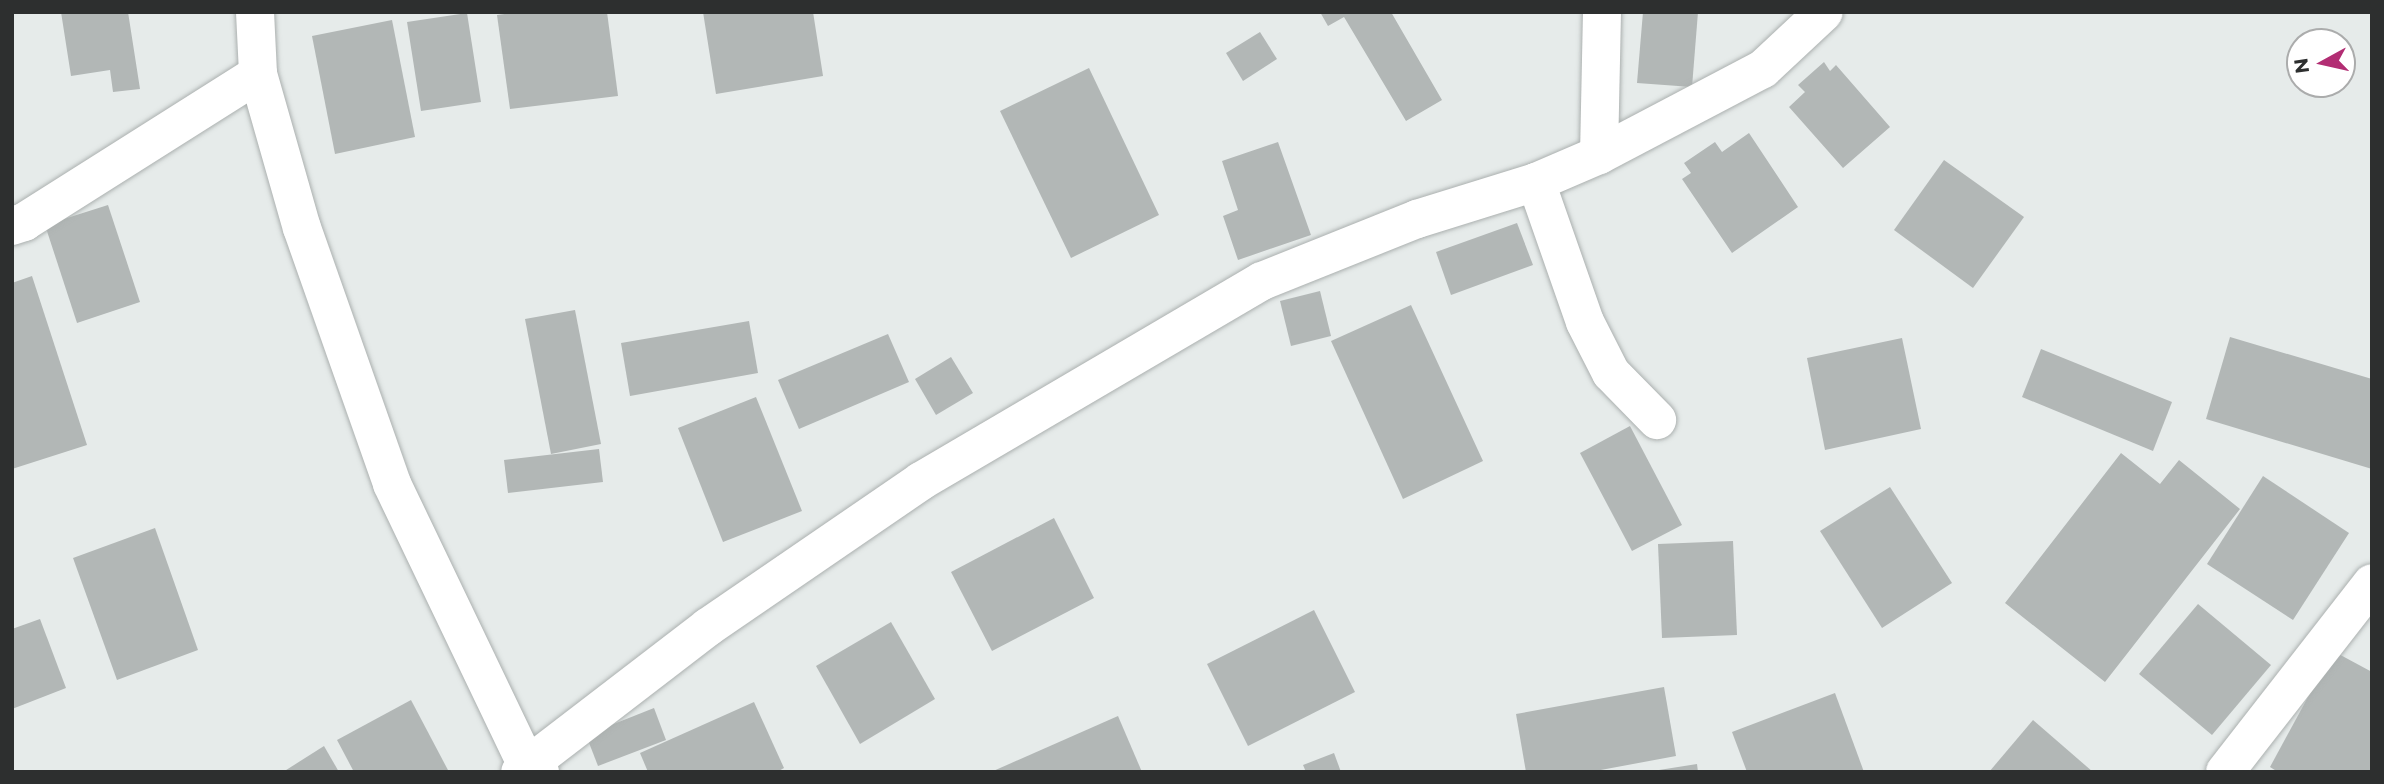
<!DOCTYPE html>
<style>
body{margin:0}
#map{position:relative;width:2384px;height:784px;overflow:hidden;background:#e6ebea;font-family:Montserrat,sans-serif}
div>[style]{position:absolute}
.building>*{inset:0;background:#b2b7b6}
.roads{filter:drop-shadow(0 0 2px #abb0af) drop-shadow(0 0 2px #abb0af)}
.minor>*{height:38px;margin:-19px;padding:0 19px;transform-origin:19px;border-radius:19px;background:#fff}
span{translate:-50% -50%;white-space:nowrap;text-align:center;line-height:1.15;-webkit-text-stroke:5px #fff;paint-order:stroke}
.frame{position:absolute;inset:0;border:14px solid #2d2f2f;pointer-events:none}
.north{position:absolute;left:2286px;top:28px;width:70px;height:70px;box-sizing:border-box;background:#fff;border:2px solid #abacac;border-radius:50%;rotate:262deg;font-size:19px;font-weight:700;line-height:28px;text-align:center;color:#2d2f2f}
.north::after{content:'';display:block;margin:auto;width:24px;height:32px;background:#b22d73;clip-path:polygon(50% 0,100% 100%,50% 72%,0 100%)}
</style>
<div id="map">
<div class="building">
<i style="clip-path:polygon(61px 12px,128px 12px,140px 89px,113px 92px,110px 70px,71px 76px)"></i>
<i style="clip-path:polygon(520px 12px,607px 12px,618px 96px,510px 109px,497px 15px)"></i>
<i style="clip-path:polygon(703px 12px,813px 12px,823px 76px,716px 94px)"></i>
<i style="clip-path:polygon(1320px 12px,1391px 12px,1442px 100px,1406px 121px,1344px 17px,1328px 26px)"></i>
<i style="clip-path:polygon(1643px 12px,1698px 12px,1692px 87px,1637px 83px)"></i>
<i style="clip-path:polygon(467px 13px,481px 102px,421px 111px,407px 22px)"></i>
<i style="clip-path:polygon(392px 20px,415px 137px,335px 154px,312px 36px)"></i>
<i style="clip-path:polygon(1260px 32px,1277px 59px,1243px 81px,1226px 53px)"></i>
<i style="clip-path:polygon(1824px 62px,1830px 71px,1836px 65px,1890px 127px,1843px 168px,1789px 107px,1805px 92px,1798px 85px)"></i>
<i style="clip-path:polygon(1089px 68px,1159px 215px,1071px 258px,1000px 111px)"></i>
<i style="clip-path:polygon(1749px 133px,1798px 207px,1732px 253px,1682px 179px,1691px 173px,1684px 163px,1715px 142px,1722px 152px)"></i>
<i style="clip-path:polygon(1278px 142px,1311px 235px,1238px 260px,1223px 216px,1238px 210px,1222px 161px)"></i>
<i style="clip-path:polygon(1944px 160px,2024px 217px,1973px 288px,1894px 230px)"></i>
<i style="clip-path:polygon(108px 205px,140px 302px,77px 323px,45px 225px)"></i>
<i style="clip-path:polygon(1517px 223px,1533px 265px,1451px 295px,1436px 252px)"></i>
<i style="clip-path:polygon(32px 276px,87px 445px,12px 469px,12px 283px)"></i>
<i style="clip-path:polygon(1320px 291px,1331px 336px,1291px 346px,1280px 301px)"></i>
<i style="clip-path:polygon(1411px 305px,1483px 461px,1403px 499px,1331px 341px)"></i>
<i style="clip-path:polygon(575px 310px,601px 444px,551px 454px,525px 319px)"></i>
<i style="clip-path:polygon(749px 321px,758px 373px,630px 396px,621px 343px)"></i>
<i style="clip-path:polygon(888px 334px,909px 382px,799px 429px,778px 380px)"></i>
<i style="clip-path:polygon(2230px 337px,2372px 379px,2372px 469px,2206px 419px)"></i>
<i style="clip-path:polygon(1902px 338px,1921px 429px,1825px 450px,1807px 358px)"></i>
<i style="clip-path:polygon(2041px 349px,2172px 402px,2153px 451px,2022px 397px)"></i>
<i style="clip-path:polygon(951px 357px,973px 393px,936px 415px,915px 379px)"></i>
<i style="clip-path:polygon(756px 397px,802px 511px,723px 542px,678px 428px)"></i>
<i style="clip-path:polygon(1630px 426px,1682px 525px,1632px 551px,1580px 453px)"></i>
<i style="clip-path:polygon(599px 449px,603px 482px,508px 493px,504px 460px)"></i>
<i style="clip-path:polygon(2121px 453px,2160px 484px,2179px 460px,2240px 509px,2105px 682px,2005px 603px)"></i>
<i style="clip-path:polygon(2263px 476px,2349px 533px,2293px 620px,2207px 564px)"></i>
<i style="clip-path:polygon(1890px 487px,1952px 583px,1882px 628px,1820px 531px)"></i>
<i style="clip-path:polygon(1054px 518px,1094px 598px,992px 651px,951px 572px)"></i>
<i style="clip-path:polygon(155px 528px,198px 650px,117px 680px,73px 558px)"></i>
<i style="clip-path:polygon(1733px 541px,1737px 635px,1662px 638px,1658px 544px)"></i>
<i style="clip-path:polygon(2198px 604px,2271px 665px,2212px 735px,2139px 674px)"></i>
<i style="clip-path:polygon(1314px 610px,1355px 692px,1248px 746px,1207px 664px)"></i>
<i style="clip-path:polygon(40px 619px,66px 688px,12px 709px,12px 629px)"></i>
<i style="clip-path:polygon(891px 622px,935px 699px,860px 744px,816px 666px)"></i>
<i style="clip-path:polygon(2333px 651px,2372px 672px,2372px 772px,2278px 772px,2270px 767px)"></i>
<i style="clip-path:polygon(1664px 687px,1676px 756px,1590px 772px,1526px 772px,1516px 714px)"></i>
<i style="clip-path:polygon(1835px 693px,1864px 772px,1747px 772px,1732px 732px)"></i>
<i style="clip-path:polygon(411px 700px,449px 772px,354px 772px,337px 740px)"></i>
<i style="clip-path:polygon(754px 702px,784px 768px,777px 772px,648px 772px,640px 753px)"></i>
<i style="clip-path:polygon(654px 708px,666px 740px,598px 766px,586px 735px)"></i>
<i style="clip-path:polygon(1118px 716px,1142px 772px,991px 772px)"></i>
<i style="clip-path:polygon(2033px 720px,2093px 772px,1989px 772px)"></i>
<i style="clip-path:polygon(324px 746px,339px 772px,283px 772px)"></i>
<i style="clip-path:polygon(1334px 753px,1341px 772px,1306px 772px,1303px 765px)"></i>
<i style="clip-path:polygon(1697px 764px,1698px 772px,1659px 772px,1659px 770px)"></i>
</div>
<div class="roads">
<div class="minor">
<i style="left:255px;top:12px;width:62px;rotate:87.2deg"></i>
<i style="left:258px;top:74px;width:160px;rotate:74.1deg"></i>
<i style="left:302px;top:228px;width:271px;rotate:70.6deg"></i>
<i style="left:392px;top:484px;width:313px;rotate:64.4deg"></i>
<i style="left:527px;top:766px;width:9px;rotate:139deg"></i>
<i style="left:1599px;top:155px;width:143px;rotate:-88.8deg"></i>
<i style="left:1536px;top:182px;width:148px;rotate:70.7deg"></i>
<i style="left:1585px;top:322px;width:57px;rotate:63deg"></i>
<i style="left:1611px;top:373px;width:66px;rotate:45.6deg"></i>
<i style="left:12px;top:226px;width:13px;rotate:-18deg"></i>
<i style="left:24px;top:222px;width:277px;rotate:-32.3deg"></i>
<i style="left:540px;top:772px;width:14px;rotate:-155deg"></i>
<i style="left:527px;top:766px;width:228px;rotate:-37.5deg"></i>
<i style="left:708px;top:627px;width:258px;rotate:-34.4deg"></i>
<i style="left:921px;top:481px;width:395px;rotate:-30.4deg"></i>
<i style="left:1262px;top:281px;width:167px;rotate:-21.8deg"></i>
<i style="left:1417px;top:219px;width:125px;rotate:-17.3deg"></i>
<i style="left:1536px;top:182px;width:69px;rotate:-23.2deg"></i>
<i style="left:1599px;top:155px;width:185px;rotate:-27.7deg"></i>
<i style="left:1763px;top:69px;width:83px;rotate:-43.1deg"></i>
<i style="left:2225px;top:772px;width:239px;rotate:-52.1deg"></i>
</div>
</div>
<div class="frame"></div>
<div class="north">N</div>
</div>
